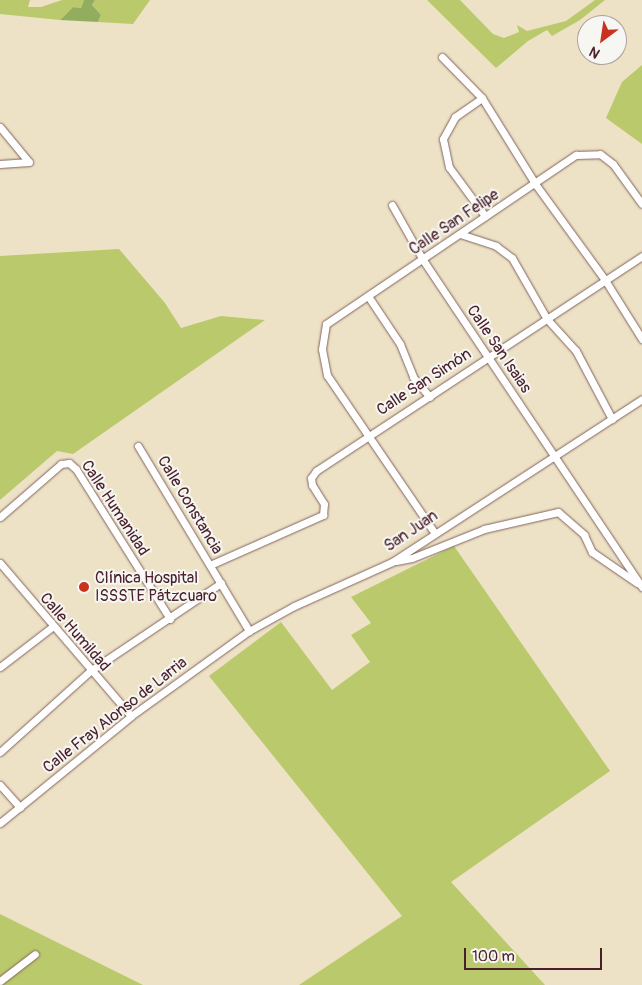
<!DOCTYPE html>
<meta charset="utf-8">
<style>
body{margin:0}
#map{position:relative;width:642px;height:985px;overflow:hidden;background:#ede2c5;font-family:Pangolin,sans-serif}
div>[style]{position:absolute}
.green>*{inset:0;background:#bac96b}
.forest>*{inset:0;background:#93ad5f}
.roads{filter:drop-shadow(0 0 1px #836361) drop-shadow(0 0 1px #836361)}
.street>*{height:7px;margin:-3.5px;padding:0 3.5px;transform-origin:3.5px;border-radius:3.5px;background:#fff}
.dots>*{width:14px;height:14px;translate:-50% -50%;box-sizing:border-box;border:2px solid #f6f6f2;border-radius:50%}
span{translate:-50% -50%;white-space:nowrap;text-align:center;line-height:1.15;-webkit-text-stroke:4px #f6f6f2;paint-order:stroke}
.street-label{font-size:16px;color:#4a1f2b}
.poi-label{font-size:16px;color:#4a1f2b}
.left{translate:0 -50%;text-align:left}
.north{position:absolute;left:577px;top:15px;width:50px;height:50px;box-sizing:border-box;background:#f6f6f2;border:1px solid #b1a0a2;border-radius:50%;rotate:211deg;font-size:14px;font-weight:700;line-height:20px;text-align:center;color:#4a1f2b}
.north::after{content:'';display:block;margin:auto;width:18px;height:22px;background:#c8321e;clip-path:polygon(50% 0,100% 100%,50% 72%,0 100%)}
.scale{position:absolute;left:464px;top:948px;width:138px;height:22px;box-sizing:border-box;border:2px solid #4a1f2b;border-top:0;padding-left:6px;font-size:15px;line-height:18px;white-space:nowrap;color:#4a1f2b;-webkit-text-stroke:4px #f6f6f2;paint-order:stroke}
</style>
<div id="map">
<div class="green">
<i style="clip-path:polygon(0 0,30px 0,28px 7px,41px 7px,62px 0,84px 0,81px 8px,73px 7px,60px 20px,0 14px)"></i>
<i style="clip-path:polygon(95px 0,150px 0,133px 24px,98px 22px,101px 15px,92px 5px)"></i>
<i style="clip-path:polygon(427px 0,460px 0,493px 34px,504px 38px,519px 32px,517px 25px,527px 31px,566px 21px,595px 0,605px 0,580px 20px,552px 36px,547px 30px,528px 41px,496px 68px)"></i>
<i style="clip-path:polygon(642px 65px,642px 144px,606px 118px,622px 82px)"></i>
<i style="clip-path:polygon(119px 249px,165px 303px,181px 328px,221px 316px,265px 320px,73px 454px,57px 451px,0 500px,0 256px)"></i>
<i style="clip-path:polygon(454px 546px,610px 771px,451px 882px,545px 985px,299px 985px,402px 916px,209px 676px,281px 622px,332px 690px,370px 662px,351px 635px,371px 623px,351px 597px)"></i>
<i style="clip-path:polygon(0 914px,143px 985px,0 985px)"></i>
</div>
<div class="forest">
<i style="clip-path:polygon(84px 0,95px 0,92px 5px,101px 15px,98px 22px,60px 20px,73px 7px,81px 8px)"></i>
</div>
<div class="roads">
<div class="street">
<i style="left:442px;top:57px;width:57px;rotate:45.7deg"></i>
<i style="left:482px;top:98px;width:102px;rotate:58.2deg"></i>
<i style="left:536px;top:185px;width:117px;rotate:54deg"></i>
<i style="left:605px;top:280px;width:70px;rotate:57.9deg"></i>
<i style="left:482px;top:98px;width:33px;rotate:145deg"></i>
<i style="left:455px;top:117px;width:25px;rotate:119deg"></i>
<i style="left:443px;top:139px;width:29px;rotate:78deg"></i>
<i style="left:449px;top:167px;width:61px;rotate:53.7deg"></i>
<i style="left:0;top:127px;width:45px;rotate:50.4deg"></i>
<i style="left:0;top:164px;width:29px;rotate:-4deg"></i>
<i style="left:392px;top:205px;width:63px;rotate:60.6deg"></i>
<i style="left:423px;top:260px;width:394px;rotate:56.2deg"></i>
<i style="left:460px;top:234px;width:38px;rotate:18deg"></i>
<i style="left:496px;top:246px;width:20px;rotate:37deg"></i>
<i style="left:512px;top:258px;width:70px;rotate:60.2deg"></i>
<i style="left:547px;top:319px;width:43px;rotate:47.8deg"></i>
<i style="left:576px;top:351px;width:77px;rotate:62.1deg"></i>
<i style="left:368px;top:296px;width:58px;rotate:56.3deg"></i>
<i style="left:400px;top:344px;width:35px;rotate:68deg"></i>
<i style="left:413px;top:377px;width:26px;rotate:50deg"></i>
<i style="left:138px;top:446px;width:216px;rotate:59deg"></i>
<i style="left:0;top:517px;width:81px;rotate:-41deg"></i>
<i style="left:61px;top:464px;width:8px;rotate:-7deg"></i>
<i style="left:69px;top:463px;width:9px;rotate:41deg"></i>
<i style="left:76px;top:469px;width:177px;rotate:57.9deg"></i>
<i style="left:434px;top:532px;width:190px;rotate:-124.3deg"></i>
<i style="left:327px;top:375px;width:26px;rotate:-101deg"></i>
<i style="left:322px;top:349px;width:25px;rotate:-81deg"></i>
<i style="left:326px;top:324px;width:302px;rotate:-34.1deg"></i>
<i style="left:576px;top:155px;width:24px;rotate:-2deg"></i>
<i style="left:600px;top:154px;width:16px;rotate:38deg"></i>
<i style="left:613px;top:164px;width:49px;rotate:54.1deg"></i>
<i style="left:396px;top:561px;width:16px;rotate:-11deg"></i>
<i style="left:412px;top:558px;width:78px;rotate:-21.9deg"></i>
<i style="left:484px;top:529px;width:76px;rotate:-12.9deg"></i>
<i style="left:558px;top:512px;width:35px;rotate:41deg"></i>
<i style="left:584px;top:535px;width:19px;rotate:65deg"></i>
<i style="left:592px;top:552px;width:55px;rotate:34.6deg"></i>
<i style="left:0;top:563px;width:201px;rotate:49.4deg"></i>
<i style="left:210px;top:565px;width:124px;rotate:-23.9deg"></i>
<i style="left:323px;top:515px;width:11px;rotate:-85deg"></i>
<i style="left:324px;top:504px;width:22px;rotate:-122deg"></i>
<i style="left:312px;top:485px;width:7px;rotate:-98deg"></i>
<i style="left:311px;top:478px;width:9px;rotate:-54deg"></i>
<i style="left:316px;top:471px;width:391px;rotate:-33.4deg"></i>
<i style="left:0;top:667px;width:66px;rotate:-37.6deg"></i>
<i style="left:0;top:752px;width:121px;rotate:-42deg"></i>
<i style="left:90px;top:671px;width:158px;rotate:-33.9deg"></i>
<i style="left:0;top:785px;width:30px;rotate:48deg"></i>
<i style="left:0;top:823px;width:169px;rotate:-39.2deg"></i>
<i style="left:131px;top:716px;width:145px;rotate:-35.8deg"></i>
<i style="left:249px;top:631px;width:51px;rotate:-29.1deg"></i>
<i style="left:294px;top:606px;width:107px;rotate:-24.2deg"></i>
<i style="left:392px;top:562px;width:298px;rotate:-33.1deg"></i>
<i style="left:0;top:981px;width:44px;rotate:-37.6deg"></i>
</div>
</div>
<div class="dots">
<i style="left:84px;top:587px;background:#c8321e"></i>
</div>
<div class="street-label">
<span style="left:454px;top:222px;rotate:-34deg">Calle San Felipe</span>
<span style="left:499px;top:349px;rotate:56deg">Calle San Isaias</span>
<span style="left:424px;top:382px;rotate:-33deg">Calle San Simón</span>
<span style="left:190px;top:505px;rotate:59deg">Calle Constancia</span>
<span style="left:115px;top:508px;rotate:57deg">Calle Humanidad</span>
<span style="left:411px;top:531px;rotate:-34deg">San Juan</span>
<span style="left:75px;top:632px;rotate:49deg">Calle Humildad</span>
<span style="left:115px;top:715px;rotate:-38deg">Calle Fray Alonso de Larria</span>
</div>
<div class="poi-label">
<span class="left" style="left:95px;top:587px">Clínica Hospital<br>ISSSTE Pátzcuaro</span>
</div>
<div class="north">N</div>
<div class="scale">100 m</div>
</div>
